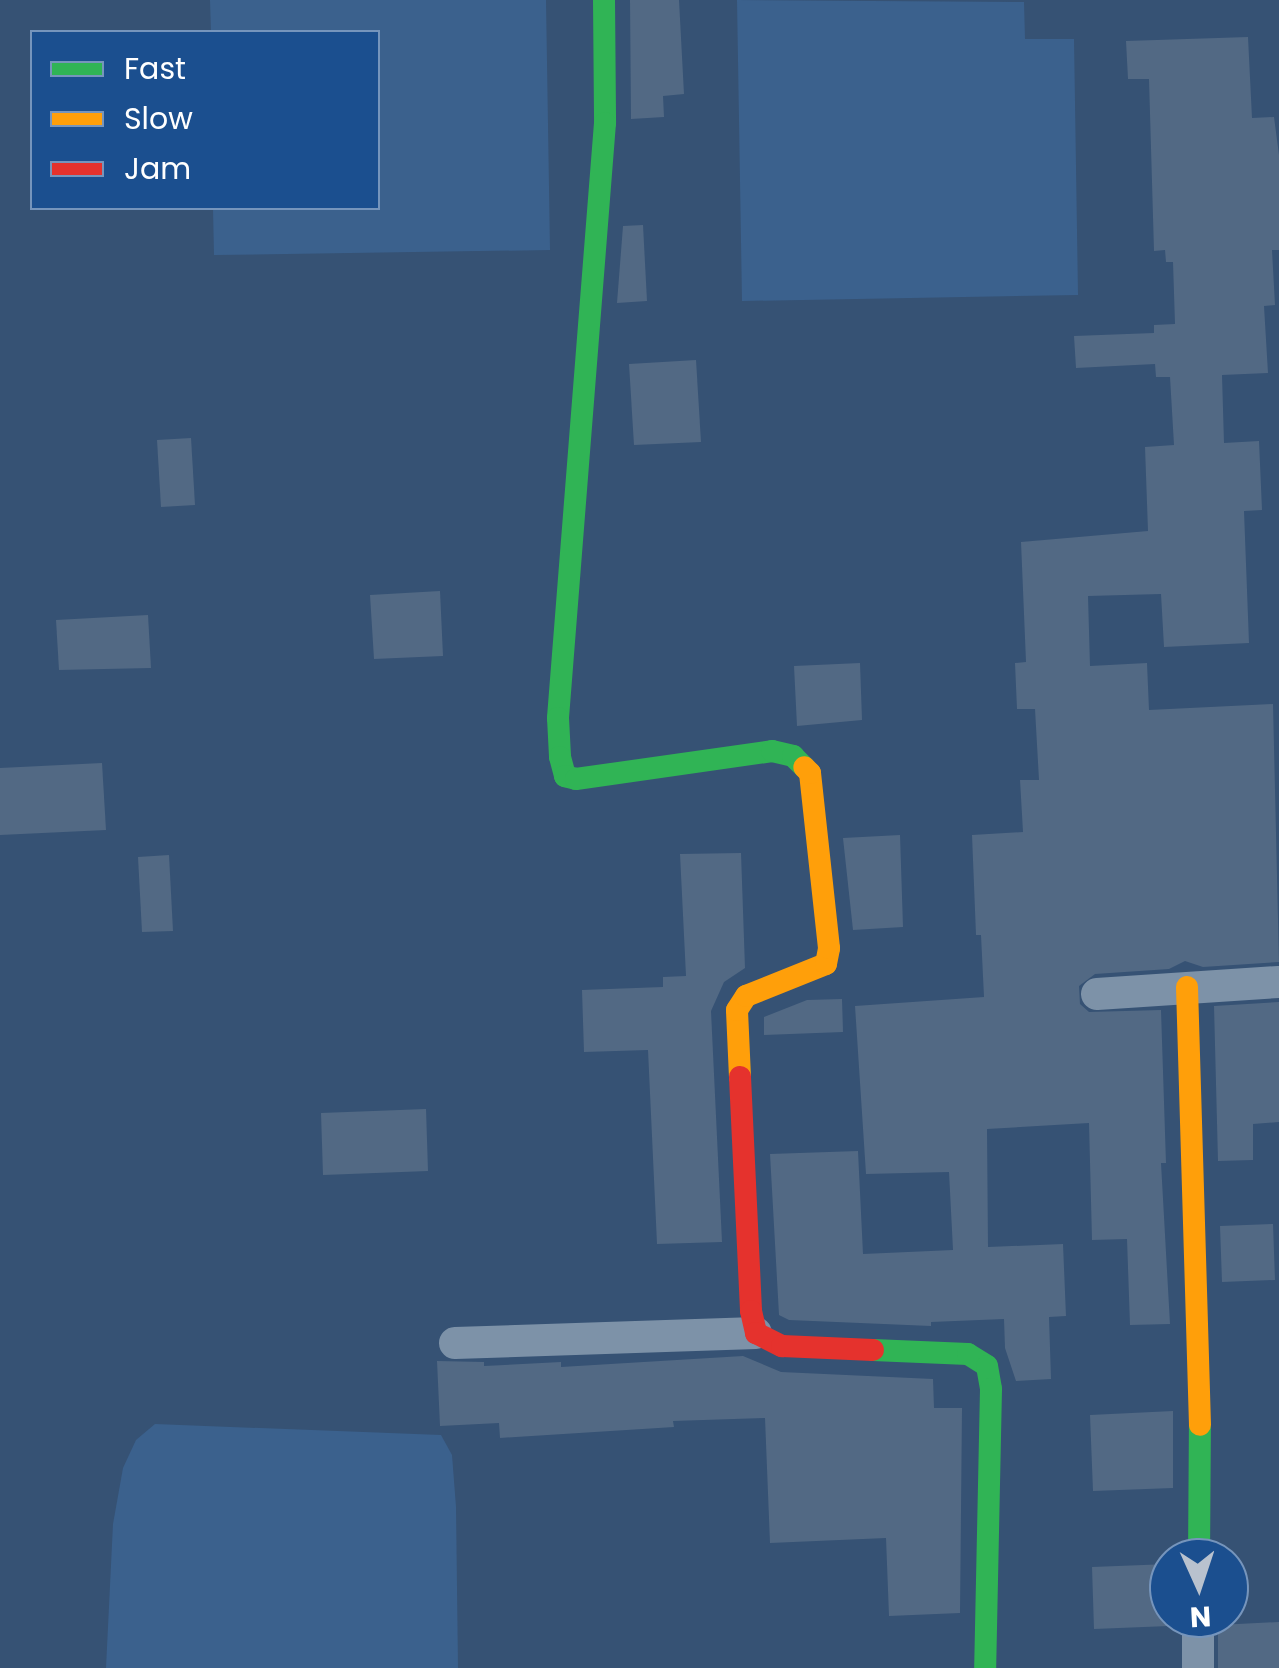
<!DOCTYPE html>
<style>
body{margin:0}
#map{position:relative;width:1279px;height:1668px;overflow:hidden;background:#365274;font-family:Poppins,sans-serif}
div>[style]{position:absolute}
.water>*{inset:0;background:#3b618d}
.building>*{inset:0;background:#526984}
.street>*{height:32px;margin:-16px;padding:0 16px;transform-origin:16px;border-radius:16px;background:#7d92a8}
.fast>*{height:22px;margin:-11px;padding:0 11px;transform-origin:11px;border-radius:11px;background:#30b455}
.slow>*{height:22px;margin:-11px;padding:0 11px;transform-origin:11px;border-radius:11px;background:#ff9f0a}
.jam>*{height:22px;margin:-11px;padding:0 11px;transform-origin:11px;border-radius:11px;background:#e5322d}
span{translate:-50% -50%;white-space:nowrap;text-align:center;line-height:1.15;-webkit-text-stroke:8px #1b4f8f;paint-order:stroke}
.legend{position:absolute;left:30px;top:30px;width:350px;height:180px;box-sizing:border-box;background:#1b4f8f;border:2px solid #7695bc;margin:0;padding:12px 18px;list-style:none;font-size:30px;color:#fff}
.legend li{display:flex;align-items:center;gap:20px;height:50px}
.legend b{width:50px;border:2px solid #7695bc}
.north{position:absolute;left:1149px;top:1538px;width:100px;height:100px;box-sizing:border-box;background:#1b4f8f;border:2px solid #7695bc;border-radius:50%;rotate:177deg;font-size:28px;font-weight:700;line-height:40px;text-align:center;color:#fff}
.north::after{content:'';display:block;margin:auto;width:35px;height:45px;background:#b9c2ce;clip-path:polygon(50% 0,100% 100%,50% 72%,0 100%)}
</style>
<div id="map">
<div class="water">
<i style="clip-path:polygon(210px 0,546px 0,550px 250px,214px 255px,213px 208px,378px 208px,378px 32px,211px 32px)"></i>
<i style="clip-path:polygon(737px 0,1024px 2px,1025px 39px,1074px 39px,1078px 295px,742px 301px)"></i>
<i style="clip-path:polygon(155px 1424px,441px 1435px,452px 1455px,456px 1507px,458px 1668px,106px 1668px,113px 1524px,123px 1468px,136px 1440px)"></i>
</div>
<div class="building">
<i style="clip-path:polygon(630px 0,679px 0,684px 94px,663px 96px,664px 117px,631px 119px)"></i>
<i style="clip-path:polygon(1248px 37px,1252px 118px,1274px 117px,1279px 155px,1279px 250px,1272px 250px,1275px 305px,1264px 306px,1268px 373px,1222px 375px,1224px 443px,1259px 441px,1262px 510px,1244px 511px,1249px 643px,1164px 647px,1161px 594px,1088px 596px,1090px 666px,1147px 663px,1149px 710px,1273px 704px,1279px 962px,1203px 967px,1185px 961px,1169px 969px,1095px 974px,1079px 986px,1080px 1004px,1089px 1012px,1161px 1010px,1166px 1163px,1161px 1163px,1170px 1324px,1130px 1325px,1127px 1239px,1092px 1240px,1089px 1123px,987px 1129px,988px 1247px,1063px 1244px,1066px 1316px,1049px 1317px,1051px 1379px,1016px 1381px,1005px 1348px,1004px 1319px,931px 1322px,931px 1326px,789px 1320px,779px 1315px,770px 1154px,858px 1151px,863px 1254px,953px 1250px,949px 1172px,866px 1174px,855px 1006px,984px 997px,981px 935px,976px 935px,972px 835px,1023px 832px,1020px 780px,1039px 780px,1035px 709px,1017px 709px,1015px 663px,1026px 662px,1021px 542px,1148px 531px,1145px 447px,1174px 445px,1170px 377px,1156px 377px,1155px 364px,1076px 368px,1074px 336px,1154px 333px,1154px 325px,1175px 324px,1173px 262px,1166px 262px,1165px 250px,1154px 251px,1149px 79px,1128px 79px,1126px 41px)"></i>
<i style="clip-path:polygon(643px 225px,647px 301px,617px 303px,623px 226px)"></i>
<i style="clip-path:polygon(696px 360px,701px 442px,634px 445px,629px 364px)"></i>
<i style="clip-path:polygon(191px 438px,195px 505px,161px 507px,157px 440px)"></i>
<i style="clip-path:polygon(440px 591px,443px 656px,374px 659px,370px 595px)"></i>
<i style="clip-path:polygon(148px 615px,151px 668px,59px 670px,56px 620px)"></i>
<i style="clip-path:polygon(860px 663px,862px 720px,797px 726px,794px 666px)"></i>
<i style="clip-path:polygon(102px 763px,106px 830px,0 835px,0 768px)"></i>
<i style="clip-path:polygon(900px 835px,903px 927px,853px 930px,843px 838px)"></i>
<i style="clip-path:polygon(741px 853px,745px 968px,724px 982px,711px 1011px,722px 1242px,657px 1244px,648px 1050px,584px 1052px,582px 990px,663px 987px,663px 977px,686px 976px,680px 854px)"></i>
<i style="clip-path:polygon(169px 855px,173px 931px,142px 932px,138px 857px)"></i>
<i style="clip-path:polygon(842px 999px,843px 1032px,764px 1035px,764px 1017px,807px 1000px)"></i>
<i style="clip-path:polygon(1279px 1002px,1279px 1122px,1253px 1124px,1253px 1160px,1218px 1161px,1214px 1006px)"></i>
<i style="clip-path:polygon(426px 1109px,428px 1171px,323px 1175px,321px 1113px)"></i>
<i style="clip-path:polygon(1273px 1224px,1275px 1280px,1222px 1282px,1220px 1226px)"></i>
<i style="clip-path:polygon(743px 1356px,781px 1372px,933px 1379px,934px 1408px,962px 1408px,960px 1613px,889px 1616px,886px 1538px,770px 1543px,765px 1418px,673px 1421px,674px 1427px,500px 1438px,499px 1423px,440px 1426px,437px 1361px,484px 1362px,484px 1366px,561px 1362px,561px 1367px)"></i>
<i style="clip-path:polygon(1173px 1411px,1173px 1488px,1093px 1491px,1090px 1415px)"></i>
<i style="clip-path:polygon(1169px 1564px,1169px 1626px,1094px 1629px,1092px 1567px)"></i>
<i style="clip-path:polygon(1279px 1622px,1279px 1668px,1218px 1668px,1218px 1625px)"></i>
</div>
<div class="street">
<i style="left:1097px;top:994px;width:182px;rotate:-3.8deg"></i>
<i style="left:455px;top:1343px;width:301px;rotate:-1.9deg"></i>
<i style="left:1198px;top:1668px;width:50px;rotate:-90deg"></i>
</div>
<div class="fast">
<i style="left:604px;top:0;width:123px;rotate:89.5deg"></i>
<i style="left:605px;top:123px;width:597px;rotate:94.52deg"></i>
<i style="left:558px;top:718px;width:39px;rotate:87deg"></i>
<i style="left:560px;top:757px;width:20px;rotate:75deg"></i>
<i style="left:565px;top:776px;width:11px;rotate:15deg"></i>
<i style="left:576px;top:779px;width:198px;rotate:-8.1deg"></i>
<i style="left:772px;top:751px;width:22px;rotate:13deg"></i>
<i style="left:793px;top:756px;width:16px;rotate:45deg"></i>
<i style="left:873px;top:1350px;width:95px;rotate:2.4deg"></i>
<i style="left:968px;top:1354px;width:22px;rotate:32deg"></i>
<i style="left:987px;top:1366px;width:23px;rotate:80deg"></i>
<i style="left:991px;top:1389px;width:279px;rotate:91.2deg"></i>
<i style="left:1199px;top:1558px;width:133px;rotate:-89.6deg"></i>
</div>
<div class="slow">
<i style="left:1187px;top:987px;width:438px;rotate:88.3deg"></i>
<i style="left:740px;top:1077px;width:67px;rotate:-92.6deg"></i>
<i style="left:737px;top:1010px;width:17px;rotate:-57deg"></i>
<i style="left:746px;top:996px;width:86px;rotate:-21.8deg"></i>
<i style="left:826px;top:964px;width:16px;rotate:-79deg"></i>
<i style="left:829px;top:948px;width:176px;rotate:-96.2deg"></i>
<i style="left:810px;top:773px;width:8px;rotate:-135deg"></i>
</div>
<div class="jam">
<i style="left:740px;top:1077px;width:234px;rotate:87.3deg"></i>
<i style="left:751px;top:1311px;width:23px;rotate:77deg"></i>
<i style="left:756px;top:1333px;width:29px;rotate:27deg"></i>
<i style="left:782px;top:1346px;width:91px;rotate:2.5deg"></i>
</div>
<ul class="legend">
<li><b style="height:12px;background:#30b455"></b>Fast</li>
<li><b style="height:12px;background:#ff9f0a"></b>Slow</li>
<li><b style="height:12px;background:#e5322d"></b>Jam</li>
</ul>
<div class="north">N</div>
</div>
